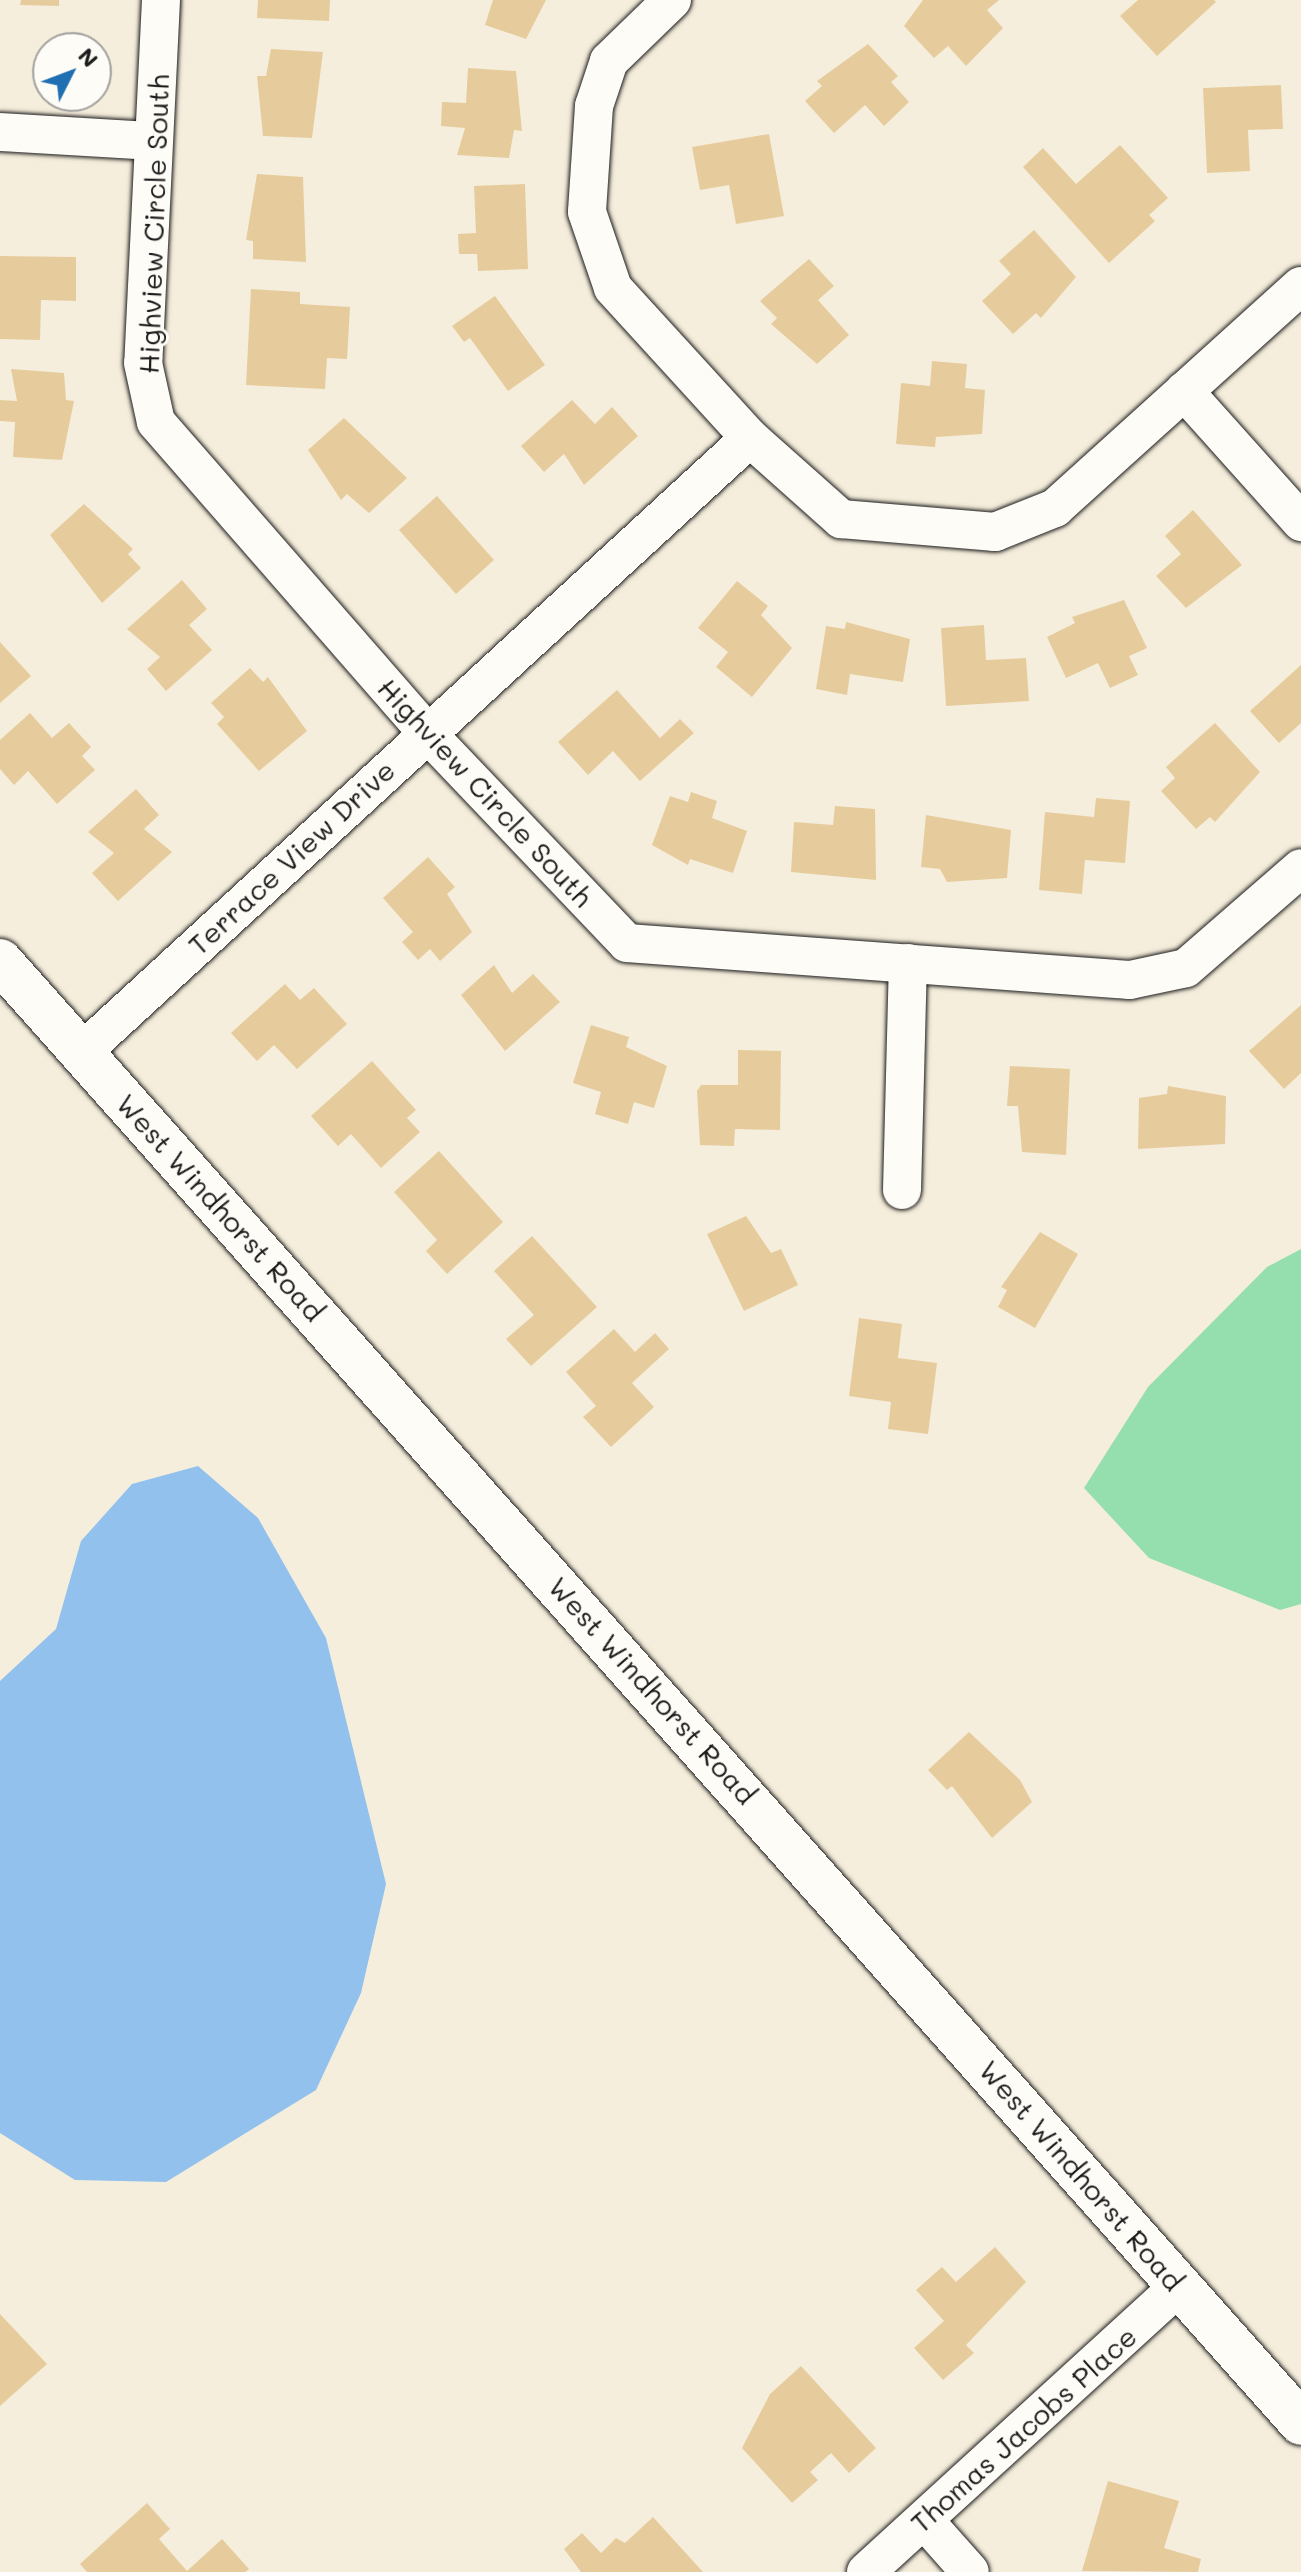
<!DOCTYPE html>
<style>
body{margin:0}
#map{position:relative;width:1301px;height:2572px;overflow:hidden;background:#f6eedc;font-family:Mali,sans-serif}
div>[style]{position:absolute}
.green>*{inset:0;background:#95deae}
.water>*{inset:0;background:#92c1ed}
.building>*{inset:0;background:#e6cc9c}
.roads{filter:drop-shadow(0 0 2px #1c1c1c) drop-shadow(0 0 2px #1c1c1c)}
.minor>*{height:38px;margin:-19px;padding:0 19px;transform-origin:19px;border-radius:19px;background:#fdfcf7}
.tertiary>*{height:44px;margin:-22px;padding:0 22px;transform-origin:22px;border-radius:22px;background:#fdfcf7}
span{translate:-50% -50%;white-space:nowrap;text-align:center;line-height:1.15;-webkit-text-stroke:6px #fdfcf7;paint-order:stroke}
.street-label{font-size:28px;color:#1c1c1c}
.north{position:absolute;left:32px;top:32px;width:80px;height:80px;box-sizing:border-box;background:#fdfcf7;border:2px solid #a3a29f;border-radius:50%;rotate:48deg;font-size:22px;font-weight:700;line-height:32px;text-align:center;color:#1c1c1c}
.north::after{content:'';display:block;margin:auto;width:28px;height:36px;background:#1f6fb2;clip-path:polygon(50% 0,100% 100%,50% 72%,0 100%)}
</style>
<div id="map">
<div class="green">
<i style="clip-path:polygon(1301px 1249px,1301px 1604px,1280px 1610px,1149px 1558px,1084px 1488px,1148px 1387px,1267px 1267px)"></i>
</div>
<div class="water">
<i style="clip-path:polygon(198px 1466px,258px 1518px,326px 1638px,386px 1884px,361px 1993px,316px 2090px,166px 2182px,75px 2180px,0 2133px,0 1681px,56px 1629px,81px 1541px,132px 1484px)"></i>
</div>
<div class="building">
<i style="clip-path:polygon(21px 0,59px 0,59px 6px,20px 5px)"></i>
<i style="clip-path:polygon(258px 0,330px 0,329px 21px,257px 18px)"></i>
<i style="clip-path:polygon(493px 0,546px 0,526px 39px,485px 25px)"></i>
<i style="clip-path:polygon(923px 0,999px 0,987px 10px,1003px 28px,966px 66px,948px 46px,934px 58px,904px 26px)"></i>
<i style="clip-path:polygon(1138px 0,1214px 0,1216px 2px,1157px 56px,1120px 16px)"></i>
<i style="clip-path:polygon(868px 44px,898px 76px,891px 82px,909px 102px,884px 126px,865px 105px,834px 133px,805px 101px,822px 86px,817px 81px)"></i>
<i style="clip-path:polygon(271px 49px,323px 52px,312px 138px,263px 136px,257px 76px,266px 76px)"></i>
<i style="clip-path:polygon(468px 68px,516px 71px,522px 131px,514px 130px,509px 158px,457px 155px,465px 128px,441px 126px,442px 102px,466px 103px)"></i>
<i style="clip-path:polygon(1281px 85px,1283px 129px,1248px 130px,1250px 171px,1207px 173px,1203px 88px)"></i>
<i style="clip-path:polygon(769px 134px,784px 216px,736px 224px,729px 185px,700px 190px,692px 147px)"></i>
<i style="clip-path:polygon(1120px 145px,1168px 198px,1149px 215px,1155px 221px,1109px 263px,1023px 167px,1043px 148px,1076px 184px)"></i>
<i style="clip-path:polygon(257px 174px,303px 177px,306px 262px,253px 259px,253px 241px,246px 240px)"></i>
<i style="clip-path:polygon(525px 184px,528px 269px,478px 271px,477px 254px,459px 254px,458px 234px,476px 233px,474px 186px)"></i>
<i style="clip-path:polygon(1034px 230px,1076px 277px,1041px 318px,1036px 313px,1013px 334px,982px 301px,1011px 274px,999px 261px)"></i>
<i style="clip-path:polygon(0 256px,76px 257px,76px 301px,41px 300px,40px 340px,0 339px)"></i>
<i style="clip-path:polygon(809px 259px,834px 286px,818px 300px,849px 335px,817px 364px,771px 324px,777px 318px,760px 301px)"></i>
<i style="clip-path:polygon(251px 289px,300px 292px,300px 304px,350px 307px,347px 359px,327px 358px,325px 389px,246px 385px)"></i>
<i style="clip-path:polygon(495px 296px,545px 365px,508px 391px,470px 338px,464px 342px,452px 326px)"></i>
<i style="clip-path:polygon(932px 361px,967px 364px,965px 388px,985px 390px,982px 434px,936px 437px,935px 447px,896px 444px,901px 383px,930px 386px)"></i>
<i style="clip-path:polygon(11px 369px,64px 373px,66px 400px,74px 401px,62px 460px,13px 457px,15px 422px,0 421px,0 400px,17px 401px)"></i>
<i style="clip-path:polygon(572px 400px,595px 424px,612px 407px,638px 436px,584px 485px,564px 454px,544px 472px,521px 446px)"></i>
<i style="clip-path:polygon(344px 418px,407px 478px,369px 513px,347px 494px,341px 500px,308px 450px)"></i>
<i style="clip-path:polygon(437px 496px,494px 560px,456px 594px,399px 530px)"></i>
<i style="clip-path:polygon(84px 504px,133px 549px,128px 554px,141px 568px,102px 603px,50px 535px)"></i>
<i style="clip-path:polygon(1193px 510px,1242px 565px,1186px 608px,1156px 576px,1181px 554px,1165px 536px)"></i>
<i style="clip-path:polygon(182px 580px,207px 609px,189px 625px,212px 650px,166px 691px,147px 669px,160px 657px,127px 629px)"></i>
<i style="clip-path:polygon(737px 581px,768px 606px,761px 615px,792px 648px,752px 697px,716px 667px,728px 652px,698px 628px)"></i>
<i style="clip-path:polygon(1124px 600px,1147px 648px,1129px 656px,1138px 675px,1110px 688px,1098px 663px,1066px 678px,1047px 637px,1075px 623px,1072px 617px)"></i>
<i style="clip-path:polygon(846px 622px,910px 639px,903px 682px,850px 674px,847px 695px,816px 689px,826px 626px,845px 629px)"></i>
<i style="clip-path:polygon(984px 625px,986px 660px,1026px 658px,1029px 701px,946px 706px,941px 628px)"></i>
<i style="clip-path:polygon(0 642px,31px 676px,0 703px)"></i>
<i style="clip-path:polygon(1301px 665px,1301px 723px,1279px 743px,1250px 711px)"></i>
<i style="clip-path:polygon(250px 668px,263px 682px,268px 677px,307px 731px,259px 771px,217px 724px,224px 717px,211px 703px)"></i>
<i style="clip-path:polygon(617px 690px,660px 738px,680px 719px,694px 733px,640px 781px,613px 751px,588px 775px,558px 742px)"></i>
<i style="clip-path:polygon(30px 713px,52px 738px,69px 723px,91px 747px,82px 756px,95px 770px,57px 804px,28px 771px,14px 785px,0 769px,0 740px)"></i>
<i style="clip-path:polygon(1215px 723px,1260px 772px,1215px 822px,1210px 817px,1196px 829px,1161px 791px,1175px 778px,1166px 767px)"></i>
<i style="clip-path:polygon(136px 789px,159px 815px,144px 829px,172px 852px,118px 901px,92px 873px,114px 853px,88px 832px)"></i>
<i style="clip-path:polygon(691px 792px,717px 801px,712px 818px,747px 831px,733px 873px,690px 859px,688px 865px,652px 845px,670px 796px,688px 802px)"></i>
<i style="clip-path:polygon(1096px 798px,1130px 801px,1125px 863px,1085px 860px,1082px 894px,1039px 890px,1045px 812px,1094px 817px)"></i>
<i style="clip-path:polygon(835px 806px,875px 809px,876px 880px,791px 872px,794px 822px,833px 825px)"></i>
<i style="clip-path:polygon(926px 815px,1011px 830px,1007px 878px,947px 882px,940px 869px,921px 867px)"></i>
<i style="clip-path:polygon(428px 857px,455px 887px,447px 894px,472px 932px,440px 961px,430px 949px,418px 960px,402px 942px,413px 932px,383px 898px)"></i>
<i style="clip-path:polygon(494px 965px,512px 993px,533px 974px,560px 1002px,505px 1051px,461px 995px)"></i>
<i style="clip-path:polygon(285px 984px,300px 1000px,314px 988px,347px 1024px,297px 1069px,274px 1045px,257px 1061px,231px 1033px)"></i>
<i style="clip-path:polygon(1301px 1005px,1301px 1073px,1284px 1089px,1249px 1051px)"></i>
<i style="clip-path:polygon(591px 1025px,629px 1037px,626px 1047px,667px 1066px,654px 1108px,634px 1102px,628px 1124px,595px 1114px,601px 1092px,573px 1083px)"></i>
<i style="clip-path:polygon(738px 1050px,781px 1051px,780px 1130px,735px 1129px,734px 1146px,700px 1145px,697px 1091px,701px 1085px,738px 1085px)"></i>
<i style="clip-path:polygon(372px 1061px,416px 1110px,407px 1118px,420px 1132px,381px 1168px,351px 1134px,338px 1146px,311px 1116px)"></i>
<i style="clip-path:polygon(1010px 1066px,1070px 1069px,1066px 1155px,1022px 1152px,1018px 1106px,1007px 1106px)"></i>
<i style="clip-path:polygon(1168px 1086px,1226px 1096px,1225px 1144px,1138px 1149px,1139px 1098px,1167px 1094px)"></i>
<i style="clip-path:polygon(439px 1151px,503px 1222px,447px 1274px,426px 1251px,437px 1240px,394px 1192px)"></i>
<i style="clip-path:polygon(746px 1216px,771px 1253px,781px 1249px,798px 1285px,744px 1311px,707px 1234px)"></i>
<i style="clip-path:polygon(1040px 1232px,1078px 1254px,1035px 1328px,998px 1307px,1007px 1290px,1001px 1287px)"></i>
<i style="clip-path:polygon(532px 1236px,597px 1307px,531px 1366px,506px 1339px,534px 1315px,494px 1271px)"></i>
<i style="clip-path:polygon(859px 1318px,902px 1324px,898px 1358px,937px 1363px,928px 1434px,888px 1429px,891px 1402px,849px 1396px)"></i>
<i style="clip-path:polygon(614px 1329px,635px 1352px,655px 1333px,669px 1349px,632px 1383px,654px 1407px,611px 1447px,583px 1417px,596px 1406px,566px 1372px)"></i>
<i style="clip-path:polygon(969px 1732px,1020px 1780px,1032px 1802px,992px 1838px,952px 1786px,947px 1790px,928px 1770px)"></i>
<i style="clip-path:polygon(995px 2247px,1026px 2282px,966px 2345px,974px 2353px,943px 2380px,914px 2348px,944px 2321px,916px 2290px,942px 2267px,956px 2282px)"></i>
<i style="clip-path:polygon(0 2314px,47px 2364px,0 2406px)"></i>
<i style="clip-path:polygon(801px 2366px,876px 2448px,849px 2473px,831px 2453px,810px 2472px,818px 2480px,792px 2503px,742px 2448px,770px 2394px)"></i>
<i style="clip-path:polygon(1108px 2481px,1179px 2501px,1164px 2548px,1201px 2559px,1198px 2572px,1082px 2571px)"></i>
<i style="clip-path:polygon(147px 2503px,170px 2529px,159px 2539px,187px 2571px,222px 2539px,249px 2569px,245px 2572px,87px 2572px,80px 2564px)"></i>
<i style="clip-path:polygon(653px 2517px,703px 2572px,581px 2572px,564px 2549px,582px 2533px,601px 2553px,616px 2538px,625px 2543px)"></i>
</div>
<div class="roads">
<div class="minor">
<i style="left:161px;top:0;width:363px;rotate:92.8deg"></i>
<i style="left:143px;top:363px;width:60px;rotate:77.6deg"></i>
<i style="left:156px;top:422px;width:411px;rotate:48.9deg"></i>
<i style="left:426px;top:732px;width:291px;rotate:46.4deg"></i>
<i style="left:627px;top:943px;width:504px;rotate:4.21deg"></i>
<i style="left:1130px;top:980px;width:57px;rotate:-12.1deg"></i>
<i style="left:1186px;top:968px;width:152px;rotate:-41deg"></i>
<i style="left:672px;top:0;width:88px;rotate:135.9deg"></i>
<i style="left:609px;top:61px;width:47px;rotate:108.4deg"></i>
<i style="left:594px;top:106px;width:106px;rotate:93.8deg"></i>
<i style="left:587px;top:212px;width:80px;rotate:71.1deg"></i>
<i style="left:613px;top:288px;width:203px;rotate:47.6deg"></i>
<i style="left:750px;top:438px;width:122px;rotate:41.7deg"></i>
<i style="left:841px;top:519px;width:155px;rotate:4.8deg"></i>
<i style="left:995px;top:532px;width:65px;rotate:-21.8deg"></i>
<i style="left:1055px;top:508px;width:331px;rotate:-42.1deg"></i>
<i style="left:0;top:132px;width:152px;rotate:3.4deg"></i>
<i style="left:1184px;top:391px;width:176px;rotate:48.2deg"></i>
<i style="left:82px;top:1052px;width:907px;rotate:-42.59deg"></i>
<i style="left:902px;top:1190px;width:227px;rotate:-88.5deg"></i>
<i style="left:924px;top:2520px;width:69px;rotate:48.5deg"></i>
<i style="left:866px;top:2572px;width:424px;rotate:-42.4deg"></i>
</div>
<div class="tertiary">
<i style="left:0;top:961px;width:1957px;rotate:48.33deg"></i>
</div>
</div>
<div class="street-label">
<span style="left:153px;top:224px;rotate:-88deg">Highview Circle South</span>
<span style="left:486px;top:792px;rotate:47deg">Highview Circle South</span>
<span style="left:291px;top:857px;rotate:-43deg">Terrace View Drive</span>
<span style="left:221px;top:1207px;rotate:48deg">West Windhorst Road</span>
<span style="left:653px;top:1690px;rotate:48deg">West Windhorst Road</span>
<span style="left:1082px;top:2175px;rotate:49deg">West Windhorst Road</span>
<span style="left:1023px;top:2429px;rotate:-42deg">Thomas Jacobs Place</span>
</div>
<div class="north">N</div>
</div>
